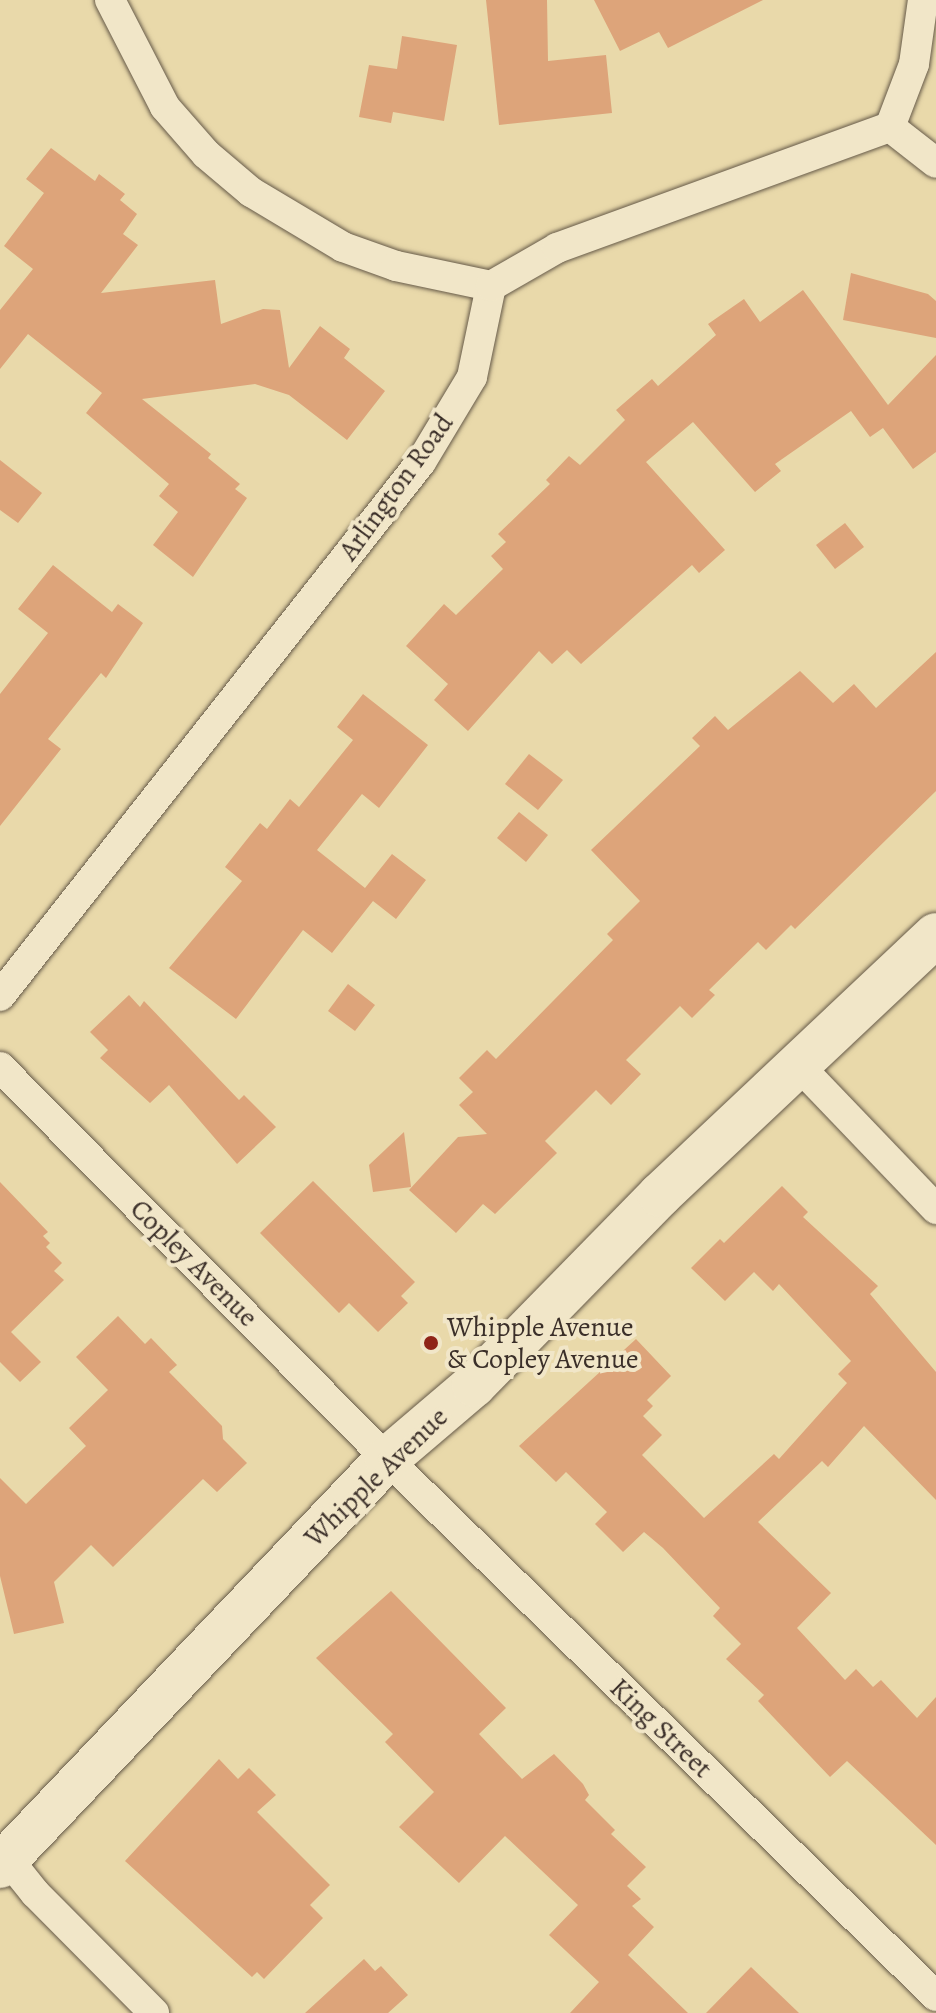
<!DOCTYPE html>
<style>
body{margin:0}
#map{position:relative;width:936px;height:2013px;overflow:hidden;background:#e9d9aa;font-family:Alegreya,serif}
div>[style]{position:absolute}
.building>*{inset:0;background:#dda47a}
.roads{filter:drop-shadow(0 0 2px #665a49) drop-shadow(0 0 2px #665a49)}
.minor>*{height:30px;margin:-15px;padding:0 15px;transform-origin:15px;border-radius:15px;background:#f1e6c8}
.secondary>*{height:44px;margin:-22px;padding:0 22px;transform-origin:22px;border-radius:22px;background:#f1e6c8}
.dots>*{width:22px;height:22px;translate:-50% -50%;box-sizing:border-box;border:4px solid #f1e6c8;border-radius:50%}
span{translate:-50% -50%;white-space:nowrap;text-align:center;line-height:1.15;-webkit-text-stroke:8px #f1e6c8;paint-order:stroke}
.street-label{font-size:28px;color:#3b2f29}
.poi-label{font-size:28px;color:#3b2f29}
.left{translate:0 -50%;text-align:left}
</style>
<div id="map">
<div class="building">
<i style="clip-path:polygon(486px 0,547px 0,548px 61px,606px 55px,612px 113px,499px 125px)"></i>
<i style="clip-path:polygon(594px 0,763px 0,668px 48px,659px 32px,620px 51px)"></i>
<i style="clip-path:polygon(402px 36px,457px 45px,444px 121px,393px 112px,391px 123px,359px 117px,369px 65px,397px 69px)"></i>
<i style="clip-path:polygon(51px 148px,95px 181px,99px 174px,125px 194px,120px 200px,137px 214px,123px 234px,138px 245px,101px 293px,215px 280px,221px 324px,263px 309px,280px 310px,289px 368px,320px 326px,350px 349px,344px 358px,385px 391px,347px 440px,289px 395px,255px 384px,142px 399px,211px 454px,208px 458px,240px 484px,235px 489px,247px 498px,193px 577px,153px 545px,178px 512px,159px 496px,169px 484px,86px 413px,102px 393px,28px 334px,0 369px,0 310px,33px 269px,4px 246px,44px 193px,26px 179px)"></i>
<i style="clip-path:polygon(851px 273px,928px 294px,936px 301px,936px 338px,843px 320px)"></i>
<i style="clip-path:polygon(803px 290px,888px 405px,936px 355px,936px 452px,913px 469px,883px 428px,870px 437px,851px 411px,775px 464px,781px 471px,755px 492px,693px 422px,646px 462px,725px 550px,699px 573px,692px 565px,581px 664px,567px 650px,552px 664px,539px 651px,468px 731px,434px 700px,448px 684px,406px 646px,444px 604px,456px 615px,503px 569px,491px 556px,506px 542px,498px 534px,550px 484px,546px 480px,569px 456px,580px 465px,625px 420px,616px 410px,652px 379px,658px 386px,716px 335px,708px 324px,744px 299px,760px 322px)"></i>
<i style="clip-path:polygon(0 460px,42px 493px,18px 523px,0 510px)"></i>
<i style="clip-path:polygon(845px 523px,864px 547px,835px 569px,816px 545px)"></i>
<i style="clip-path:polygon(53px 565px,112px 612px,118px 604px,143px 623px,106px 678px,101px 673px,48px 739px,61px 749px,0 826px,0 694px,48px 633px,18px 609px)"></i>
<i style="clip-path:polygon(936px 652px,936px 791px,795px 929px,791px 925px,766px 950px,758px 942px,709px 990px,715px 995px,692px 1018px,680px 1006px,626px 1060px,641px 1074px,611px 1105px,596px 1090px,545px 1141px,557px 1153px,495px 1214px,483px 1204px,456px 1233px,409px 1190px,458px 1137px,487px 1134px,459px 1105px,473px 1092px,459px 1078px,487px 1050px,496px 1059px,613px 940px,607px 934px,640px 901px,591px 850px,700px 746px,692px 738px,715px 716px,728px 730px,800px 671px,833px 703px,854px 684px,876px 708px)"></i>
<i style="clip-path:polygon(363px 694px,428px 745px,379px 808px,362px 794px,317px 850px,365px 888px,392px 854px,426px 880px,396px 919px,373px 901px,332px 953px,303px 930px,236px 1019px,169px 968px,242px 881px,225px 867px,260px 823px,267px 829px,290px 799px,299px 807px,353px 740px,337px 727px)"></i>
<i style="clip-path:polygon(529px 754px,563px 780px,538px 810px,505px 784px)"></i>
<i style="clip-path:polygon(519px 812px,548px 835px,526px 862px,497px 838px)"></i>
<i style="clip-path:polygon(348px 984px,375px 1005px,355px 1031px,328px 1011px)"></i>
<i style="clip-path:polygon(129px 995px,140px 1007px,144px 1001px,239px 1100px,244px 1095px,276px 1127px,237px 1164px,169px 1085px,150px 1103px,100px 1058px,108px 1050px,90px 1032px)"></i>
<i style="clip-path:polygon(404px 1132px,411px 1187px,373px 1192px,369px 1165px)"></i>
<i style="clip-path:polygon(313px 1181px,415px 1282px,401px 1296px,408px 1303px,378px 1332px,349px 1303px,339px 1313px,260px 1233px)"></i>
<i style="clip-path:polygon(0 1182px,48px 1232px,43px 1236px,50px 1243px,46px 1247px,62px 1263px,54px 1271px,64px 1280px,11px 1332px,41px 1362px,20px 1382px,0 1362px)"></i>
<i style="clip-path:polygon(782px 1186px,808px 1212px,803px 1217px,878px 1286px,870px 1294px,936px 1372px,936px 1500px,864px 1426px,828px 1467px,822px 1461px,758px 1522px,831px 1593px,797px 1628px,845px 1680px,856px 1669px,873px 1687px,881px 1680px,917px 1718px,936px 1697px,936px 1845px,847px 1761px,830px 1777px,758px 1701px,764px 1695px,726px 1659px,741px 1644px,713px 1616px,720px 1608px,663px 1548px,644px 1532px,623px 1552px,595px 1524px,607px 1512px,566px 1472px,556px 1482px,519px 1446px,636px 1339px,671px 1376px,647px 1400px,653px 1406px,643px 1416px,662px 1435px,642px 1455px,704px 1518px,774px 1454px,779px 1459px,847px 1383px,838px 1374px,851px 1361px,779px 1284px,773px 1291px,754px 1272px,725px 1301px,691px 1268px,720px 1239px,724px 1243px)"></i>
<i style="clip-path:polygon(118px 1316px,145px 1344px,151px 1338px,177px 1365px,169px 1372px,222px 1426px,223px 1439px,247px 1463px,217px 1492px,203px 1479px,113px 1567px,91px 1545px,54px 1582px,64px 1623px,14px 1634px,0 1576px,0 1478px,26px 1504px,86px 1446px,69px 1428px,108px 1390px,76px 1357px)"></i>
<i style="clip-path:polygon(391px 1591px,506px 1708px,479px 1734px,522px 1779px,554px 1754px,583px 1784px,589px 1795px,585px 1800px,615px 1830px,611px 1834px,646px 1867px,627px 1886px,641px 1899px,632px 1906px,654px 1927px,628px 1955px,688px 2013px,570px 2013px,599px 1982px,549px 1935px,578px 1905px,505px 1836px,459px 1883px,399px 1827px,434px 1792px,385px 1742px,393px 1734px,316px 1658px)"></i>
<i style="clip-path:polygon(219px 1759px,238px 1779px,249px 1768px,276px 1795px,257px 1812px,330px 1885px,310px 1905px,323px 1918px,264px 1979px,257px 1972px,252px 1977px,125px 1861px)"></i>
<i style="clip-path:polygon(364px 1959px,375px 1971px,381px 1966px,408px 1995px,388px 2013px,305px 2013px)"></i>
<i style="clip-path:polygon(751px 1967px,799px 2013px,706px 2013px)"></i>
</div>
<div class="roads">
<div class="minor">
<i style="left:110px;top:0;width:120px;rotate:62.8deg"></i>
<i style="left:165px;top:107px;width:62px;rotate:48.9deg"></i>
<i style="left:206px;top:154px;width:59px;rotate:40.2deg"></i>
<i style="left:251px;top:192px;width:107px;rotate:30.9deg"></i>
<i style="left:343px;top:247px;width:56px;rotate:19.7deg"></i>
<i style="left:396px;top:266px;width:97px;rotate:11.9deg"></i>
<i style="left:890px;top:127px;width:58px;rotate:38deg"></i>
<i style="left:0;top:996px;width:680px;rotate:-51.75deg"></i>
<i style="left:421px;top:462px;width:99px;rotate:-59deg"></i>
<i style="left:472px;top:377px;width:93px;rotate:-78.2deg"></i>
<i style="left:491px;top:286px;width:76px;rotate:-29.9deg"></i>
<i style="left:557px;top:248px;width:354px;rotate:-20deg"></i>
<i style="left:890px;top:127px;width:67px;rotate:-69.1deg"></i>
<i style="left:914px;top:64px;width:65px;rotate:-82deg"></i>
<i style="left:0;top:1067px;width:551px;rotate:45.37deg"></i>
<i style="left:387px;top:1459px;width:768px;rotate:44.37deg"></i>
<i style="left:800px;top:1067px;width:197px;rotate:46.2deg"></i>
<i style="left:7px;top:1858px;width:45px;rotate:51.3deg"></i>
<i style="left:35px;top:1893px;width:169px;rotate:45.2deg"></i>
</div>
<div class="secondary">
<i style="left:0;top:1866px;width:562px;rotate:-46.44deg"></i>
<i style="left:387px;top:1459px;width:114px;rotate:-40.4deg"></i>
<i style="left:474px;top:1385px;width:266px;rotate:-45.6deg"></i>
<i style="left:660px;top:1195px;width:379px;rotate:-43.3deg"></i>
</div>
</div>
<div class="dots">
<i style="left:431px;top:1343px;background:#8f2418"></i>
</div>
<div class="street-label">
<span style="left:396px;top:487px;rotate:-54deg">Arlington Road</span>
<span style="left:194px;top:1263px;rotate:45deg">Copley Avenue</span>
<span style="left:376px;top:1477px;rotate:-44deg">Whipple Avenue</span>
<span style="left:661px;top:1728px;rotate:44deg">King Street</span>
</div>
<div class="poi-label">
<span class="left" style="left:447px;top:1343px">Whipple Avenue<br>&amp; Copley Avenue</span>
</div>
</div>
